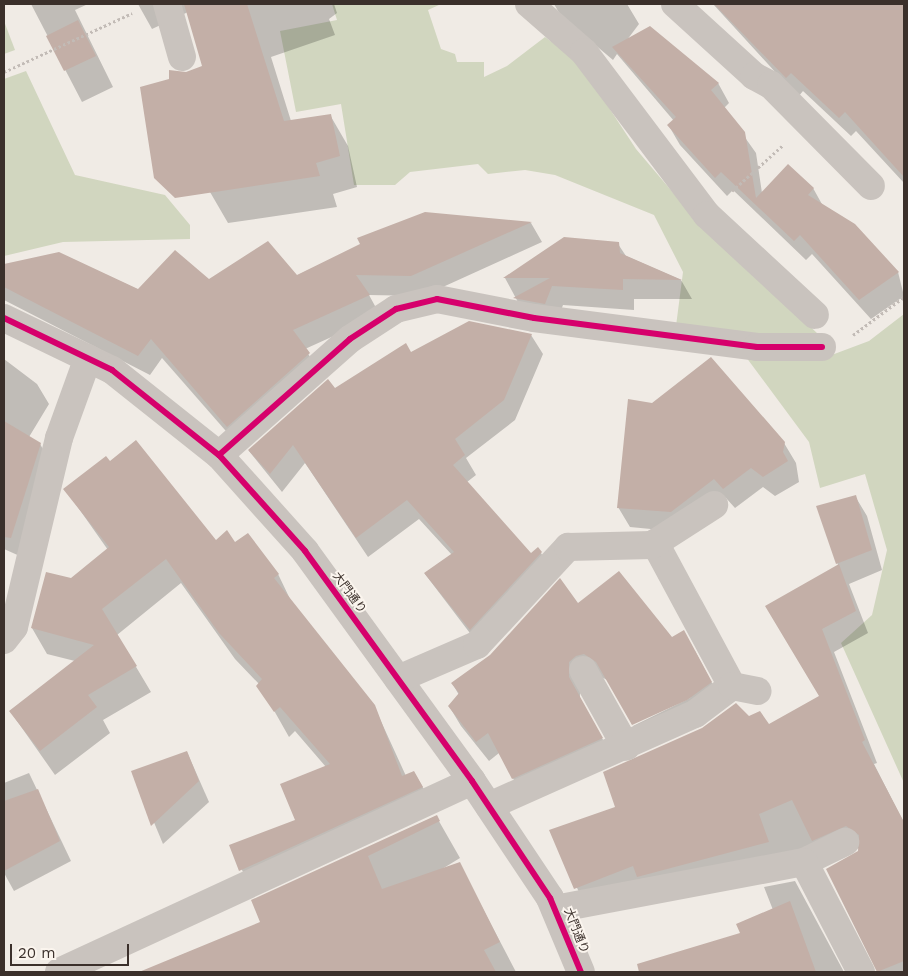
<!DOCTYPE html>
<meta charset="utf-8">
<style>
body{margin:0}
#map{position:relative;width:908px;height:976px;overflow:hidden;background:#f0ebe5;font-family:"Work Sans","Noto Sans JP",sans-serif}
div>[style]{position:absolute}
.green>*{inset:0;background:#d1d6bf}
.shadow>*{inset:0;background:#0003}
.building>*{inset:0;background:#c3afa7}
.path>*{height:3px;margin-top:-1.5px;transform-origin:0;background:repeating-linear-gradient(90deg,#c2bbb6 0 2.5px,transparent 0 5px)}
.minor>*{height:28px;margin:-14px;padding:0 14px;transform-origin:14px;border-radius:14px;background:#c9c3be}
.cycleway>*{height:6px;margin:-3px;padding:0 3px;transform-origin:3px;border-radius:3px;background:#d6006c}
span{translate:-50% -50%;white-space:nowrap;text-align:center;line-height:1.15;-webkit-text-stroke:4px #fbf5ee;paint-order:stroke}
.street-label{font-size:12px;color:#3b302b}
.frame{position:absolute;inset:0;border:5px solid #3b302b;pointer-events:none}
.scale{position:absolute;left:10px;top:944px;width:119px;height:22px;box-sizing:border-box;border:2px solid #3b302b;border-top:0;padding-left:6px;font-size:15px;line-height:18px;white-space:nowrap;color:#3b302b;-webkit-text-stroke:4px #fbf5ee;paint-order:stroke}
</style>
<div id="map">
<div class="green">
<i style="clip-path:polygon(332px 4px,441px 4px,428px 10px,441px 49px,455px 54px,457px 62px,484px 62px,484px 77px,507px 66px,545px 37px,579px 62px,636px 149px,692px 215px,818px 334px,809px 339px,676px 326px,683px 272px,654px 215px,555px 175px,525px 170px,488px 174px,478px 164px,410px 172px,395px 185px,354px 185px,341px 104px,296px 112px,280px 31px,337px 20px)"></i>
<i style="clip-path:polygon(4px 21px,15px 50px,4px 54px)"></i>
<i style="clip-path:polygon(26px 71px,75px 175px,165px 195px,190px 225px,190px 239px,63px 242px,4px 256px,4px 79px)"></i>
<i style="clip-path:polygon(904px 314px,904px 783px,841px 643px,872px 615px,887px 550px,865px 474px,820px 488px,809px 442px,743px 353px,829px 356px,869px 341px)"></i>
</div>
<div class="shadow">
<i style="clip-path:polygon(31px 4px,88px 4px,75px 10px,113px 87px,82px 102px)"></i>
<i style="clip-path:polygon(138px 4px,334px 4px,337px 13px,329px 19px,335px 35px,271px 57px,291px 121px,330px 115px,348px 146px,357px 187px,333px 194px,337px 207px,228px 223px,210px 192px,186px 73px,204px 66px,188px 12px,152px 29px)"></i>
<i style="clip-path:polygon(554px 4px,627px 4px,639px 24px,627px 40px,718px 83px,729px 103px,724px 108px,756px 153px,762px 193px,813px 188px,823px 206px,898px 272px,904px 296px,871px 319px,812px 254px,806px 260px,733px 190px,727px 196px,680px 145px,669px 126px,674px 121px,617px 54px,613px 60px,561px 16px)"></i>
<i style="clip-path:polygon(713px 4px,904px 4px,904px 183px,856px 131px,851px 136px,803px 91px,798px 97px)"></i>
<i style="clip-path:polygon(425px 214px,531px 223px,542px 242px,423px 296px,369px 295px,380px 315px,305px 349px,321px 374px,239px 446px,162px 358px,150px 375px,4px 300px,4px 265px,59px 253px,139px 290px,208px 280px,296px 276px)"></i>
<i style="clip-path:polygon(618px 244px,626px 256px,681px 280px,692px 299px,634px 299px,634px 310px,563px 305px,556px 323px,526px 317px,505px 278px)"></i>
<i style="clip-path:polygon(531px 335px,543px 354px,515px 420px,466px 458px,476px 475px,467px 482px,531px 555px,541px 553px,552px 573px,482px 649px,425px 574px,452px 555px,419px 519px,368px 557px,305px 463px,282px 492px,249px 451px,334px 389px,411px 353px)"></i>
<i style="clip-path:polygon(4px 359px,37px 384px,49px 404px,29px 437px,40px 444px,51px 463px,22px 557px,4px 549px)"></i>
<i style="clip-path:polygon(784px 443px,796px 463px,799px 482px,775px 496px,763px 487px,735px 508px,726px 498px,682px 532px,630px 527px,618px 507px)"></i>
<i style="clip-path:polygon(110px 463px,215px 542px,235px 544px,278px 574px,291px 601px,374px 706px,406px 776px,414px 772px,429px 798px,255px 896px,230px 846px,297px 821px,326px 767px,295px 731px,289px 737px,259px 684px,235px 659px,181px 583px,117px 635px,151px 692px,103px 720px,110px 733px,55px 775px,10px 711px,75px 661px,47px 654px,32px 628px,71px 580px,108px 550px,65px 489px)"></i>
<i style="clip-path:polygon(855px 496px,867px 516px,882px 570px,849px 584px,868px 633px,834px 652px,877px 763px,874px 764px,904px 823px,904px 972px,878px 972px,859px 848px,812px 869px,588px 911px,550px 831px,616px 808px,748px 718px,769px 726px,820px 696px,780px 629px,838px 565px,818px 507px)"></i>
<i style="clip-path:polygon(577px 605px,695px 651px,722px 702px,644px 744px,633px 726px,692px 697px,632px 724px,609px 681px,596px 674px,580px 683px,580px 698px,613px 758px,524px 798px,499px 753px,489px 761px,461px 726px,449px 706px,459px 695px,452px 683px)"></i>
<i style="clip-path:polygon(187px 752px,209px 802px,163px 844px,133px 772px)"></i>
<i style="clip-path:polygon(29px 773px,71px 861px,14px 891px,4px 873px,4px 783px)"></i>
<i style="clip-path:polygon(436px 816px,460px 858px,442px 869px,459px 863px,516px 972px,157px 972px,179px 956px,262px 923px,253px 901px)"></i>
<i style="clip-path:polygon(795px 881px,844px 972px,676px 972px,670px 956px,742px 934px,773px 910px,764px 887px)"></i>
</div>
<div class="building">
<i style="clip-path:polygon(184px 4px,247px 4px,284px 121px,331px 114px,340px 156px,316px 163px,320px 176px,175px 198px,154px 178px,140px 87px,169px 79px,169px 70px,186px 72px,202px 66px)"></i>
<i style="clip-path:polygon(714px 4px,904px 4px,904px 177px,845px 112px,839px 118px,791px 73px,786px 78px)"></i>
<i style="clip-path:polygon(78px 20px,96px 56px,64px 71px,46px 36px)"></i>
<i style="clip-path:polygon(650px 26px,719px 83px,711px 90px,745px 132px,756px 198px,788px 164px,814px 188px,808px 195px,855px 224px,899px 272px,859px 300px,800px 235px,794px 241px,721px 172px,715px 178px,667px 125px,676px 117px,612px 47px)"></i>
<i style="clip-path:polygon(425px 212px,532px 222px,411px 276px,356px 275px,370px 295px,293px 330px,310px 353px,227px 427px,151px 339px,138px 356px,4px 287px,4px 264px,59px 252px,138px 289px,175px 250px,209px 279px,268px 241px,297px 275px,360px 244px,357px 238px)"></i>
<i style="clip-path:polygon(564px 237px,619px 242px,620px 253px,682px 280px,623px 279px,623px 290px,552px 286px,545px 304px,513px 298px,550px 278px,503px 278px)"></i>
<i style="clip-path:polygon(469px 321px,532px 334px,504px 400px,455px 439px,465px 455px,453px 465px,531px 553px,538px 547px,542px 552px,470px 630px,424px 573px,454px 552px,407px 500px,356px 538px,293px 445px,270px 474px,248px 450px,328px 379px,335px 388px,406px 343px,411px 352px)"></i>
<i style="clip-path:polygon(711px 357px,785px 442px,783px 452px,788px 461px,763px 477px,751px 468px,723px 489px,714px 479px,671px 512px,617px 508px,628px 399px,652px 403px)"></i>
<i style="clip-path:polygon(4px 421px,41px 443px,11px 538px,4px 537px)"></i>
<i style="clip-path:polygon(136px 440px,216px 540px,227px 530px,235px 542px,248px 533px,279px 574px,274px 578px,375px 705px,402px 776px,414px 771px,423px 787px,239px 871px,229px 845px,295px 820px,280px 784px,330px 764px,280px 707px,274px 712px,256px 686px,262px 679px,219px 633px,166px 559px,102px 609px,137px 666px,88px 695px,97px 707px,40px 751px,9px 711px,94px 645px,31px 628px,46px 572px,71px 578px,109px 547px,63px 489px,106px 456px,110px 461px)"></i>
<i style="clip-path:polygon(856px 495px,872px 550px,836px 564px,816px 506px)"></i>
<i style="clip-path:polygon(839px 564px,856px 611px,822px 629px,865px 740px,862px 742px,904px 822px,904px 961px,877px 972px,826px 869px,858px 851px,859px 835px,846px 826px,812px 841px,792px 800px,759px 814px,769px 842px,637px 877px,633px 866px,574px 889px,549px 830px,615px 807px,603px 772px,702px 728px,736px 703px,749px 716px,760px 711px,769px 724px,819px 696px,765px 606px)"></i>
<i style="clip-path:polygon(619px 571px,672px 637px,684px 630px,712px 682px,687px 700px,632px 725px,596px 662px,584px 654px,576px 656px,569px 662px,569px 677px,603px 738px,512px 779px,488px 733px,476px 742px,448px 706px,459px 693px,451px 683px,490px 655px,560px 578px,578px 603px)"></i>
<i style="clip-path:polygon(187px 751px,199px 781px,151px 826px,131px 771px)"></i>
<i style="clip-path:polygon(38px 789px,60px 841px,4px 871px,4px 801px)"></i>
<i style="clip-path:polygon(437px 815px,440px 821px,368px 856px,382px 889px,460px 862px,500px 942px,484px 950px,496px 972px,139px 972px,260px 922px,251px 900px)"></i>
<i style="clip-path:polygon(790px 901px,816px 972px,639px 972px,637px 964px,740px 933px,736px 924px)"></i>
</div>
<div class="path">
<i style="left:4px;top:72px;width:141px;rotate:-24.7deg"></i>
<i style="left:732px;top:191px;width:69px;rotate:-42deg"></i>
<i style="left:853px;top:335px;width:64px;rotate:-36.7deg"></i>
</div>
<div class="minor">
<i style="left:167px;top:4px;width:55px;rotate:74.2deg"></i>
<i style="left:529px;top:4px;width:73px;rotate:41.1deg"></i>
<i style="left:584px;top:52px;width:204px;rotate:53deg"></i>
<i style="left:707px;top:215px;width:147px;rotate:42.8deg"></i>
<i style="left:675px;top:4px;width:107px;rotate:42.3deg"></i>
<i style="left:754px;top:76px;width:19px;rotate:28deg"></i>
<i style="left:771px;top:85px;width:142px;rotate:45.3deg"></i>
<i style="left:4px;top:318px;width:120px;rotate:25.7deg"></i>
<i style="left:112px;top:370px;width:137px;rotate:38.5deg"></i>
<i style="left:219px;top:455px;width:129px;rotate:48.1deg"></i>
<i style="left:305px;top:551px;width:284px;rotate:54deg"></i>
<i style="left:472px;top:781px;width:141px;rotate:56.3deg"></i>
<i style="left:550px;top:898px;width:80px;rotate:67.3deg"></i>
<i style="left:219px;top:455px;width:175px;rotate:-41.5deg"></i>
<i style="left:350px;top:339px;width:55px;rotate:-33.1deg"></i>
<i style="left:396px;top:309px;width:42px;rotate:-13.7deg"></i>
<i style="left:437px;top:299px;width:99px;rotate:11.1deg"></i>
<i style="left:534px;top:318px;width:225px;rotate:7.4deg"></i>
<i style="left:757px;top:347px;width:65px"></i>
<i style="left:655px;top:543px;width:162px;rotate:61.7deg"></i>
<i style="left:4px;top:640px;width:16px;rotate:-52deg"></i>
<i style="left:14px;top:627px;width:194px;rotate:-76.6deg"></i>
<i style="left:59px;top:438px;width:85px;rotate:-70.1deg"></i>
<i style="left:583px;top:670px;width:88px;rotate:60.8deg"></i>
<i style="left:398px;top:679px;width:86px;rotate:-23.3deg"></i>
<i style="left:477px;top:645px;width:134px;rotate:-47.1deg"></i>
<i style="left:568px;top:547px;width:84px;rotate:-1.4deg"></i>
<i style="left:652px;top:545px;width:74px;rotate:-32.8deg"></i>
<i style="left:489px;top:806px;width:226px;rotate:-24.1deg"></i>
<i style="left:695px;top:714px;width:46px;rotate:-37.1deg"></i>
<i style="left:732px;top:686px;width:26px;rotate:11deg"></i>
<i style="left:804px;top:862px;width:46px;rotate:-26deg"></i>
<i style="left:555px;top:909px;width:253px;rotate:-10.7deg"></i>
<i style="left:804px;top:862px;width:124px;rotate:62.6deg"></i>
<i style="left:59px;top:972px;width:455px;rotate:-24.8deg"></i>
</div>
<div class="cycleway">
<i style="left:4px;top:318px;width:120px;rotate:25.7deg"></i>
<i style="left:112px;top:370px;width:137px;rotate:38.5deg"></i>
<i style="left:219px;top:455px;width:129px;rotate:48.1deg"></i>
<i style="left:305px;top:551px;width:284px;rotate:54deg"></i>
<i style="left:472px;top:781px;width:141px;rotate:56.3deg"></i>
<i style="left:550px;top:898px;width:80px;rotate:67.3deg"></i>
<i style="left:219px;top:455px;width:175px;rotate:-41.5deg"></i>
<i style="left:350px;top:339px;width:55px;rotate:-33.1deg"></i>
<i style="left:396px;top:309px;width:42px;rotate:-13.7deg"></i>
<i style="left:437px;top:299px;width:99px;rotate:11.1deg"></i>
<i style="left:534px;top:318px;width:225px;rotate:7.4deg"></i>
<i style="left:757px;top:347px;width:65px"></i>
</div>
<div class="street-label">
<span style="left:349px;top:593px;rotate:54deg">大門通り</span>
<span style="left:576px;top:931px;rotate:68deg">大門通り</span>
</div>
<div class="frame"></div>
<div class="scale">20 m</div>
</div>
